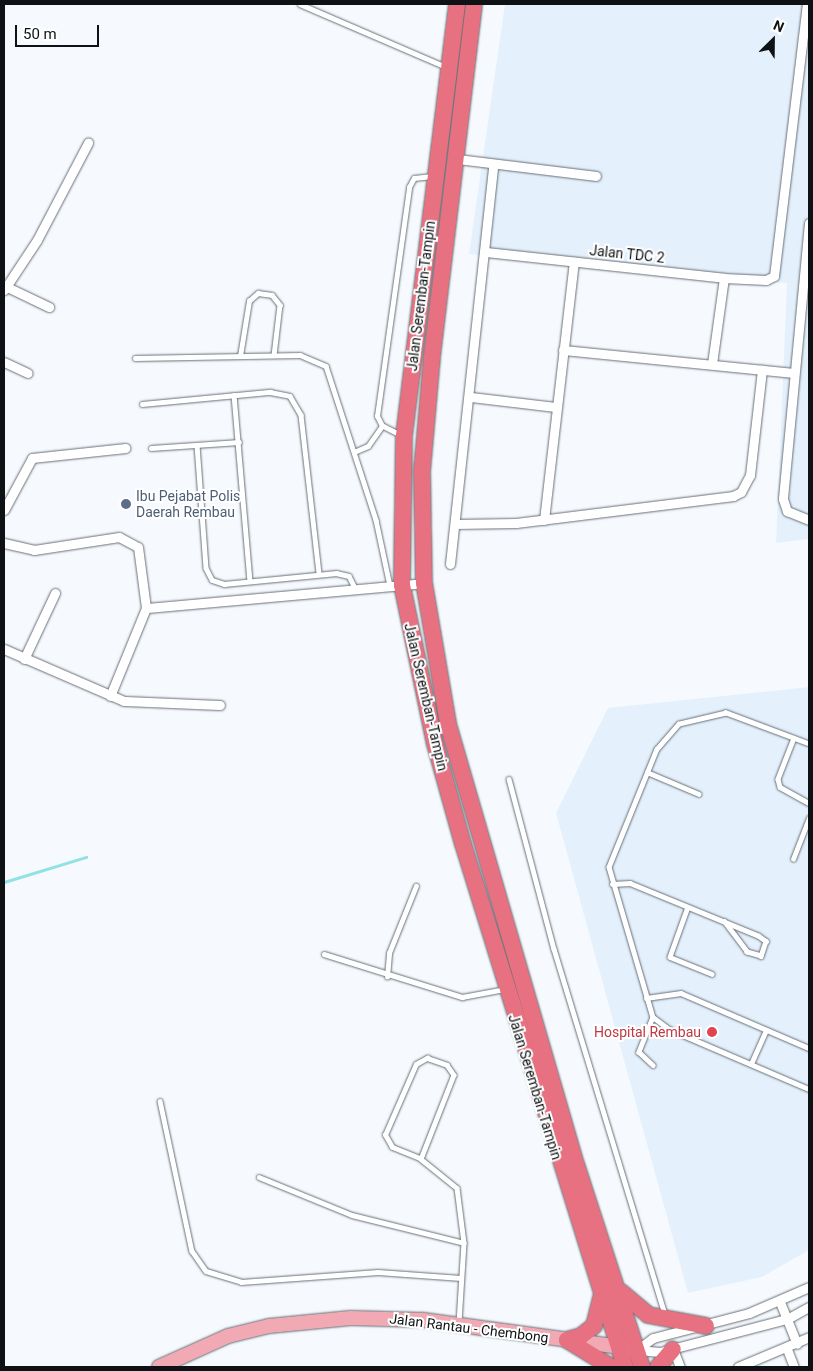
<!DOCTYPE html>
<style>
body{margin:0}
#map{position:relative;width:813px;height:1371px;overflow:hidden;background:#f6fafe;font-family:Roboto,sans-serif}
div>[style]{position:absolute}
.built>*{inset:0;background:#e4f1fd}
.stream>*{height:3px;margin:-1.5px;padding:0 1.5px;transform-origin:1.5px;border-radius:1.5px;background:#91e1e5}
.roads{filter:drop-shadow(0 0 1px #676f77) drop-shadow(0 0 1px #676f77)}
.lane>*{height:4.5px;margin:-2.25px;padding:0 2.25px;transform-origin:2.25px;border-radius:2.25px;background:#fff}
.street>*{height:9px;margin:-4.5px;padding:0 4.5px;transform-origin:4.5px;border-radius:4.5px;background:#fff}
.primary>*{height:14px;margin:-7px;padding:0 7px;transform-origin:7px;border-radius:7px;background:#f1aab3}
.highway>*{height:16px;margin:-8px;padding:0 8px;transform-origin:8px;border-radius:8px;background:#e77180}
.dots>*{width:14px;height:14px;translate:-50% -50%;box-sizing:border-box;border:2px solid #fff;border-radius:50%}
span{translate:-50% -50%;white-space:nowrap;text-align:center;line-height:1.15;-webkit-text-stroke:4px #fff;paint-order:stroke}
.street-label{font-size:14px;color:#0e1214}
.service-label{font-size:14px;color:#4e5e75}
.left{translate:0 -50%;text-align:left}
.health-label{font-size:14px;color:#be3a42}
.right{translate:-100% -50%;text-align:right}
.frame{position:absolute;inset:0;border:5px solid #0e1214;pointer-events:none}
.north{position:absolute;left:748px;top:15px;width:50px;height:50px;-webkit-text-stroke:4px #fff;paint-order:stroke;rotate:23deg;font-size:14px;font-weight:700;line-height:20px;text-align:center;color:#0e1214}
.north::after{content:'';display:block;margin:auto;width:18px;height:22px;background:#0e1214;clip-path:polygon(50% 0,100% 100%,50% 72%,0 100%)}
.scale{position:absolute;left:15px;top:25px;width:84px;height:22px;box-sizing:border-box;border:2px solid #0e1214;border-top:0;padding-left:6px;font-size:15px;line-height:18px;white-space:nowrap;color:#0e1214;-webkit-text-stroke:4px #fff;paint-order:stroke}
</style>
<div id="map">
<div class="built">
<i style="clip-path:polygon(505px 4px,809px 4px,809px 539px,776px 543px,787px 283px,469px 254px)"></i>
<i style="clip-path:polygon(809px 687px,809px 1250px,762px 1277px,688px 1293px,556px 813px,608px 708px)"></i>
</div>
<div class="stream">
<i style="left:4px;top:882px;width:86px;rotate:-17deg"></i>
</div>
<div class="roads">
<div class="lane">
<i style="left:300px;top:4px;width:159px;rotate:23.3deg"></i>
<i style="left:240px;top:356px;width:56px;rotate:-80.7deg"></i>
<i style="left:249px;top:301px;width:12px;rotate:-42deg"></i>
<i style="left:258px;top:293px;width:14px;rotate:8deg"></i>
<i style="left:272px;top:295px;width:13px;rotate:51deg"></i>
<i style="left:280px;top:305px;width:50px;rotate:96.8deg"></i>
<i style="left:135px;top:358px;width:165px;rotate:-1deg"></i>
<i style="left:300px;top:355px;width:28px;rotate:23deg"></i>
<i style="left:326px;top:366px;width:162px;rotate:72deg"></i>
<i style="left:376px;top:520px;width:67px;rotate:78deg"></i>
<i style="left:234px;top:395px;width:187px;rotate:85.1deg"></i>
<i style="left:142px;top:404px;width:129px;rotate:-5.4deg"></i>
<i style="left:270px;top:392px;width:20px;rotate:11deg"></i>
<i style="left:290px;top:396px;width:22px;rotate:60deg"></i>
<i style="left:301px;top:415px;width:160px;rotate:83.5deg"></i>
<i style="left:400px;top:435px;width:20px;rotate:-153deg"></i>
<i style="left:382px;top:426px;width:11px;rotate:-117deg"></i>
<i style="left:377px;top:416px;width:231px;rotate:-82deg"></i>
<i style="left:409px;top:187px;width:10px;rotate:-61deg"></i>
<i style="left:414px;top:178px;width:18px;rotate:-6deg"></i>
<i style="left:197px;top:445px;width:123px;rotate:85.8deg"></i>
<i style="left:206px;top:568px;width:13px;rotate:63deg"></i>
<i style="left:212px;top:580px;width:13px;rotate:18deg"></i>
<i style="left:224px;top:584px;width:113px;rotate:-5.6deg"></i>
<i style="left:336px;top:573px;width:13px;rotate:13deg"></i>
<i style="left:349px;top:576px;width:16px;rotate:63deg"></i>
<i style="left:151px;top:448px;width:88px;rotate:-3.9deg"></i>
<i style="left:354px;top:452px;width:15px;rotate:-23deg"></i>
<i style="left:368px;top:446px;width:24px;rotate:-55deg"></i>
<i style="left:794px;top:738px;width:44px;rotate:111.3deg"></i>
<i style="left:778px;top:779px;width:8px;rotate:76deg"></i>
<i style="left:780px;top:787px;width:33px;rotate:29deg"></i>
<i style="left:809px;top:744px;width:89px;rotate:-159.5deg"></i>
<i style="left:726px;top:713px;width:48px;rotate:166.8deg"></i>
<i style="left:679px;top:724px;width:33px;rotate:131deg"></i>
<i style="left:657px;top:749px;width:127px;rotate:112.1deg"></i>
<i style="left:609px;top:867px;width:156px;rotate:73.7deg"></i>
<i style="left:653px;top:1017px;width:20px;rotate:37deg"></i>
<i style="left:669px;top:1029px;width:152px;rotate:23.2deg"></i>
<i style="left:647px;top:772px;width:56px;rotate:22.9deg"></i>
<i style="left:509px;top:779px;width:176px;rotate:75.2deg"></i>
<i style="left:554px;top:949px;width:382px;rotate:73.1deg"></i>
<i style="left:793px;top:859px;width:44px;rotate:-68.7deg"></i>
<i style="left:612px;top:884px;width:18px;rotate:-3deg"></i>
<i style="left:630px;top:883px;width:139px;rotate:22.3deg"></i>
<i style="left:759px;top:936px;width:9px;rotate:36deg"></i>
<i style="left:766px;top:941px;width:16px;rotate:108deg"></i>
<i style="left:761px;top:956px;width:15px;rotate:-164deg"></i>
<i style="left:747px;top:952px;width:38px;rotate:-127deg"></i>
<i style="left:688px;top:907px;width:53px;rotate:109.8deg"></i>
<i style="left:670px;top:957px;width:45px;rotate:22deg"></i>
<i style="left:324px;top:954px;width:145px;rotate:17.3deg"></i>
<i style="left:462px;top:997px;width:44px;rotate:-10.5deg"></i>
<i style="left:387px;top:977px;width:24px;rotate:-85deg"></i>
<i style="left:389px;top:953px;width:72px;rotate:-68.1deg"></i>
<i style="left:646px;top:998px;width:35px;rotate:-8deg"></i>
<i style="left:681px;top:993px;width:139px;rotate:23.3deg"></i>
<i style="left:653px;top:1017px;width:38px;rotate:112deg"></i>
<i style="left:639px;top:1052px;width:19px;rotate:43deg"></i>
<i style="left:751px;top:1064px;width:37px;rotate:-66deg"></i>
<i style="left:160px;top:1101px;width:153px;rotate:78deg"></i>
<i style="left:192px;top:1251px;width:24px;rotate:55deg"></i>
<i style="left:206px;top:1271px;width:37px;rotate:17deg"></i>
<i style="left:241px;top:1282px;width:137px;rotate:-4.2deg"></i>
<i style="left:378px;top:1272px;width:83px;rotate:4.1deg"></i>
<i style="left:421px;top:1159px;width:31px;rotate:-158deg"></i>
<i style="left:392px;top:1147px;width:14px;rotate:-120deg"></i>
<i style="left:385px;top:1135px;width:77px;rotate:-66.4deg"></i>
<i style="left:416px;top:1064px;width:13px;rotate:-29deg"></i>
<i style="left:427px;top:1058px;width:21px;rotate:19deg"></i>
<i style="left:447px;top:1065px;width:12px;rotate:55deg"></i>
<i style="left:454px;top:1075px;width:90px;rotate:111.4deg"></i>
<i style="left:421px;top:1159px;width:46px;rotate:38.9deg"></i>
<i style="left:457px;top:1188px;width:55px;rotate:82.7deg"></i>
<i style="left:259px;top:1177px;width:100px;rotate:22.2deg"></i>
<i style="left:352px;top:1215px;width:115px;rotate:14deg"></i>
<i style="left:464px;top:1243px;width:80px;rotate:93.6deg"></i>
</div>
<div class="street">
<i style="left:458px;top:159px;width:139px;rotate:7deg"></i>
<i style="left:809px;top:223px;width:277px;rotate:95.4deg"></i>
<i style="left:783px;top:499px;width:13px;rotate:72deg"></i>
<i style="left:787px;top:511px;width:24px;rotate:22deg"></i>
<i style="left:486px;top:252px;width:239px;rotate:6.2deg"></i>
<i style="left:724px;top:278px;width:42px;rotate:2.7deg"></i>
<i style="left:766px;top:280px;width:9px;rotate:-27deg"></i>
<i style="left:774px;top:276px;width:274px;rotate:-83.1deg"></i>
<i style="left:5px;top:286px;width:49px;rotate:25.5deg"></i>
<i style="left:4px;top:290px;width:60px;rotate:-56.6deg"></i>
<i style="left:37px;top:240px;width:110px;rotate:-62.3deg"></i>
<i style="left:563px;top:350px;width:230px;rotate:5.7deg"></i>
<i style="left:4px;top:362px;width:26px;rotate:25deg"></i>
<i style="left:712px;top:364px;width:87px;rotate:-82.1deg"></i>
<i style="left:471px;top:397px;width:85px;rotate:6.8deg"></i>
<i style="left:4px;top:510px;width:59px;rotate:-61.7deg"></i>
<i style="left:32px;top:458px;width:94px;rotate:-6.1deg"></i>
<i style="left:544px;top:520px;width:260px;rotate:-83.4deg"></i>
<i style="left:455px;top:524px;width:61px;rotate:-0.9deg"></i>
<i style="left:516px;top:523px;width:219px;rotate:-7.1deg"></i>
<i style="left:733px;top:496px;width:9px;rotate:-27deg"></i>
<i style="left:741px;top:492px;width:19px;rotate:-62deg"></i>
<i style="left:750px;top:475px;width:106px;rotate:-83.5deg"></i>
<i style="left:4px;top:543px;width:31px;rotate:13deg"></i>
<i style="left:34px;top:550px;width:86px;rotate:-8.7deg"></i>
<i style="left:119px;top:537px;width:21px;rotate:28deg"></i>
<i style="left:138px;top:547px;width:62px;rotate:82.5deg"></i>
<i style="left:146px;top:608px;width:95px;rotate:112.2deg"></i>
<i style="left:450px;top:564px;width:401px;rotate:-83.8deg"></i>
<i style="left:146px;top:608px;width:279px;rotate:-5.1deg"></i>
<i style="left:4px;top:649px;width:131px;rotate:23.4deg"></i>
<i style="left:124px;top:701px;width:96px;rotate:2.4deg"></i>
<i style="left:24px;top:659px;width:73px;rotate:-64.8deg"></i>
<i style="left:780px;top:1302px;width:45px;rotate:68deg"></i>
<i style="left:673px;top:1349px;width:19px;rotate:69deg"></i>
<i style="left:787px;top:1349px;width:19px;rotate:69deg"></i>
<i style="left:637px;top:1350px;width:20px;rotate:-37deg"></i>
<i style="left:653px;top:1338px;width:99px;rotate:-14.6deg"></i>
<i style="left:749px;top:1313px;width:65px;rotate:-23.4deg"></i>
<i style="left:637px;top:1350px;width:23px;rotate:5deg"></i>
<i style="left:660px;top:1352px;width:131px;rotate:-14.6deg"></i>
<i style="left:787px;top:1319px;width:25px;rotate:-29deg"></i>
<i style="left:738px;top:1367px;width:77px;rotate:-22.9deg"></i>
</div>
<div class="primary">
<i style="left:159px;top:1367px;width:76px;rotate:-24.2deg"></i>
<i style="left:228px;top:1336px;width:42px;rotate:-13.7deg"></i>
<i style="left:269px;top:1326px;width:82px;rotate:-5.6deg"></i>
<i style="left:351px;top:1318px;width:72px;rotate:1.6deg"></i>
<i style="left:423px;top:1320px;width:207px;rotate:7.8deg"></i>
</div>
<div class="highway">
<i style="left:457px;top:4px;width:435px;rotate:97deg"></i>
<i style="left:404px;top:436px;width:149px;rotate:90.8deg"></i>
<i style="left:402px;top:585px;width:162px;rotate:78.3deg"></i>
<i style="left:435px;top:744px;width:104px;rotate:74.4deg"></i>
<i style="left:463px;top:844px;width:548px;rotate:72.79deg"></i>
<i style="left:474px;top:4px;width:355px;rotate:96.8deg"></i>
<i style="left:432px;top:357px;width:114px;rotate:95deg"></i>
<i style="left:422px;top:471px;width:112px;rotate:89deg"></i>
<i style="left:424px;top:583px;width:143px;rotate:80.3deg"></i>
<i style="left:448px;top:724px;width:458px;rotate:73.8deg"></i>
<i style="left:576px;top:1164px;width:213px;rotate:72deg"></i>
<i style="left:621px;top:1292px;width:35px;rotate:40deg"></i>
<i style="left:648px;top:1315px;width:59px;rotate:10.7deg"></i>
<i style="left:567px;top:1340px;width:15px;rotate:-16deg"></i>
<i style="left:581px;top:1336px;width:16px;rotate:-38deg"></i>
<i style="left:594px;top:1326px;width:30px;rotate:-76deg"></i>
<i style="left:567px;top:1340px;width:52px;rotate:31.5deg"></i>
<i style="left:658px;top:1367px;width:23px;rotate:-50deg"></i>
</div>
</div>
<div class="dots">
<i style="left:126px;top:504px;background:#5c6f8a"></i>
<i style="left:712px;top:1032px;background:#e0444e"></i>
</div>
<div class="street-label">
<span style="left:627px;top:254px;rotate:6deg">Jalan TDC 2</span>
<span style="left:421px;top:296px;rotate:-83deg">Jalan Seremban-Tampin</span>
<span style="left:426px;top:697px;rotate:77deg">Jalan Seremban-Tampin</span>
<span style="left:535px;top:1087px;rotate:73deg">Jalan Seremban-Tampin</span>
<span style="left:469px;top:1328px;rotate:7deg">Jalan Rantau - Chembong</span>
</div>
<div class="service-label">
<span class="left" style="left:136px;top:504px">Ibu Pejabat Polis<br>Daerah Rembau</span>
</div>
<div class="health-label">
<span class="right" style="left:701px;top:1032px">Hospital Rembau</span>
</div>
<div class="frame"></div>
<div class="north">N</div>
<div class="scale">50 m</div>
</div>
